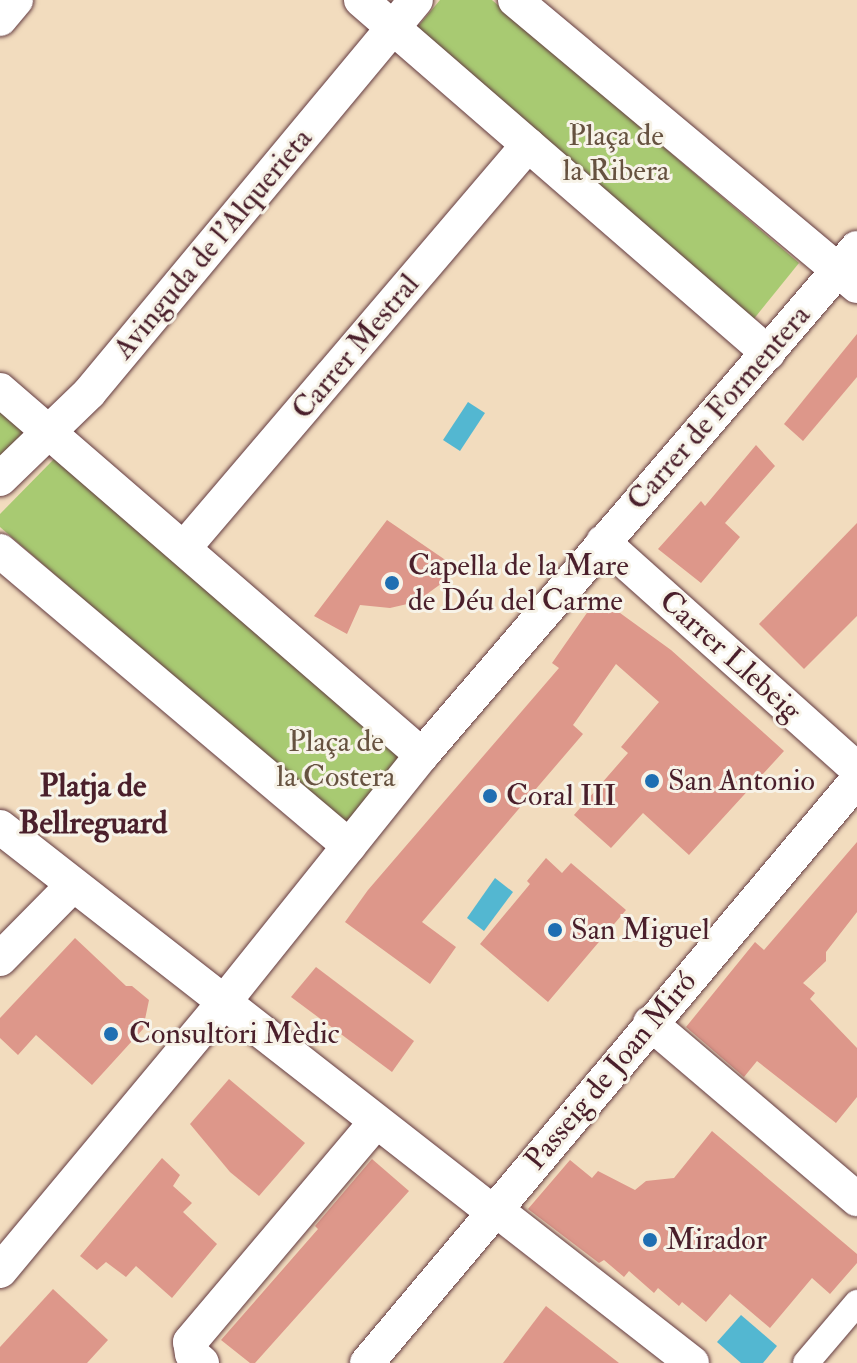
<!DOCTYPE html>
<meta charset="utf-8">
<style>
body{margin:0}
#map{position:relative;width:857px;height:1363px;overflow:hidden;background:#f2dcbe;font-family:"IM FELL Double Pica",serif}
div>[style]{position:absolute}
.green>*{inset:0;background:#a8ca72}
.water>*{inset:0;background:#53b7d1}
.building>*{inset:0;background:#dd978a}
.roads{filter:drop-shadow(0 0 2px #633b41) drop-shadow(0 0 2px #633b41)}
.pedestrian>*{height:26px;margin:-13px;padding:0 13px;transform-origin:13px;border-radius:13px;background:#fff}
.minor>*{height:34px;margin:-17px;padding:0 17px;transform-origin:17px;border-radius:17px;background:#fff}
.dots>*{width:22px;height:22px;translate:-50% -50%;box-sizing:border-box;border:4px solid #f7f3e8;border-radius:50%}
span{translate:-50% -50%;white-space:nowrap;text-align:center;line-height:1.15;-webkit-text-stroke:6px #f7f3e8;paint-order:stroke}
.park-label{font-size:30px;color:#665240}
.street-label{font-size:30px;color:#4a1f2b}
.poi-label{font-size:30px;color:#4a1f2b}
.left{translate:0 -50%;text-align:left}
.neighbourhood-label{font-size:32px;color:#4a1f2b;font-weight:700}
</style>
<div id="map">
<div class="green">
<i style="clip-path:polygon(440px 0,492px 0,799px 263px,753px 320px,415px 30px)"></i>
<i style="clip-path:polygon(0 410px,26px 432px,0 457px)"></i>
<i style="clip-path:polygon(54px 459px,401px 757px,345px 826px,0 527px,0 514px)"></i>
</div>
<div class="water">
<i style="clip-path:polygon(468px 402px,485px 413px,460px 451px,443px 440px)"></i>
<i style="clip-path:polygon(495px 878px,513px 892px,484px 931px,467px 918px)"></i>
<i style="clip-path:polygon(741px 1315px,777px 1346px,763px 1363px,741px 1363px,717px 1342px)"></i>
</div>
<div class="building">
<i style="clip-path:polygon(857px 334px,857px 377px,803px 441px,784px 424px)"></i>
<i style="clip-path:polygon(756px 445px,775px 466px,725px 523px,740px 537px,701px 583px,658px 549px,701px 501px,705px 506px)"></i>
<i style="clip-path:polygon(387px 520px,460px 570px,416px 602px,390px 608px,360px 605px,347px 634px,314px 616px)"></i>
<i style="clip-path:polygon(857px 523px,857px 616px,804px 669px,759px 624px)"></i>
<i style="clip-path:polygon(598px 597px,671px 650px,784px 751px,689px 855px,643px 813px,611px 848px,574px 815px,628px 753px,621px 747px,659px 702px,616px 664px,573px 725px,583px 734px,422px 922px,456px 947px,430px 984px,345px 922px,368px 890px,559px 668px,552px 663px)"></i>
<i style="clip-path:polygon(857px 842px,857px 912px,826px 952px,826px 961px,803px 983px,815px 993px,810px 999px,857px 1048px,857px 1097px,836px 1123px,757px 1061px,744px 1077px,686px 1027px,755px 942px,764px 950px)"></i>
<i style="clip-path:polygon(546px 858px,562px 873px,571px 863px,626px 910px,548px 1002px,480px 944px,530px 884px,527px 881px)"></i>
<i style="clip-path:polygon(75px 938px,126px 986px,132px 986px,149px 1000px,143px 1029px,92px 1085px,36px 1035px,18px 1055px,0 1038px,0 1018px)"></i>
<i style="clip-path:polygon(316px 967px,414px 1041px,392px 1072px,291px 997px)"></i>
<i style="clip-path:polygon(229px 1079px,305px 1143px,259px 1196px,230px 1172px,190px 1124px)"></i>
<i style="clip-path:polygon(712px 1131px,857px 1254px,857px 1263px,830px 1294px,812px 1278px,770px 1328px,730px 1294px,706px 1322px,682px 1302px,679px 1306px,658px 1288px,654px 1293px,629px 1271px,624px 1277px,604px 1260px,599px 1263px,528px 1209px,570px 1160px,592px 1178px,598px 1171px,635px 1190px,646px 1181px,674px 1178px)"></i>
<i style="clip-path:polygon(162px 1158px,180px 1175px,173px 1186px,192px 1203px,183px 1212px,217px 1244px,172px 1298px,136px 1266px,126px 1277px,106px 1262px,97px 1270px,80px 1256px)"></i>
<i style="clip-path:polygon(372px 1159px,409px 1191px,255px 1363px,250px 1363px,221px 1340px,318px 1229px,315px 1226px)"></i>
<i style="clip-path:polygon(53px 1289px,108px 1340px,87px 1363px,0 1363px,0 1347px)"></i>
<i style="clip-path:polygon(546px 1306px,619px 1363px,503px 1363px)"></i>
</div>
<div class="roads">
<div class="pedestrian">
<i style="left:806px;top:1363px;width:79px;rotate:-49.6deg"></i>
</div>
<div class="minor">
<i style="left:361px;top:0;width:539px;rotate:40.94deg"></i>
<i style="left:515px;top:0;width:446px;rotate:39.9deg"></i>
<i style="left:0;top:19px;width:25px;rotate:-50deg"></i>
<i style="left:0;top:390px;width:558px;rotate:40.86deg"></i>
<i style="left:0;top:479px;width:124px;rotate:-44deg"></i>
<i style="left:89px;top:393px;width:511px;rotate:-50.24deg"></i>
<i style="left:603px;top:542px;width:341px;rotate:41.8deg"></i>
<i style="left:184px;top:548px;width:530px;rotate:-49.52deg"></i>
<i style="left:0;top:551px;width:457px;rotate:40.2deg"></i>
<i style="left:0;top:827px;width:626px;rotate:37.99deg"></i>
<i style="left:0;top:959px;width:104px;rotate:-45.4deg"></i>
<i style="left:650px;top:1023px;width:272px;rotate:40.4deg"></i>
<i style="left:495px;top:1209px;width:250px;rotate:38deg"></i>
<i style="left:0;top:1271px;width:350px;rotate:-50.2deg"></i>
<i style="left:224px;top:1002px;width:317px;rotate:-51.3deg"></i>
<i style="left:422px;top:755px;width:668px;rotate:-49.37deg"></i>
<i style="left:202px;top:1363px;width:13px;rotate:-138deg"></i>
<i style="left:192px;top:1354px;width:12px;rotate:-99deg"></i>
<i style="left:190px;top:1342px;width:288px;rotate:-49.8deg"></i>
<i style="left:367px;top:1363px;width:762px;rotate:-49.95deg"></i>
</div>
</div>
<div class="dots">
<i style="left:392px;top:583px;background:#1f6fb2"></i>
<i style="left:652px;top:781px;background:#1f6fb2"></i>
<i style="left:490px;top:796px;background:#1f6fb2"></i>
<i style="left:555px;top:930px;background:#1f6fb2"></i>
<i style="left:111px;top:1034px;background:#1f6fb2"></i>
<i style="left:650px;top:1240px;background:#1f6fb2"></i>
</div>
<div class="park-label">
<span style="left:616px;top:153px">Plaça de<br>la Ribera</span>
<span style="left:336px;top:759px">Plaça de<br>la Costera</span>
</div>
<div class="street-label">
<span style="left:213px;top:244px;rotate:-50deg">Avinguda de l’Alquerieta</span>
<span style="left:356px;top:347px;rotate:-50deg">Carrer Mestral</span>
<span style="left:719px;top:408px;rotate:-49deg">Carrer de Formentera</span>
<span style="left:730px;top:656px;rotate:42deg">Carrer Llebeig</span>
<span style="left:611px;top:1071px;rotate:-50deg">Passeig de Joan Miró</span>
</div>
<div class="poi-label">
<span class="left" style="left:408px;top:583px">Capella de la Mare<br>de Déu del Carme</span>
<span class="left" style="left:668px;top:781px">San Antonio</span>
<span class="left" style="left:506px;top:796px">Coral III</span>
<span class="left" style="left:571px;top:930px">San Miguel</span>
<span class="left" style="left:129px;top:1034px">Consultori Mèdic</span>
<span class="left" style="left:666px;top:1240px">Mirador</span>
</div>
<div class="neighbourhood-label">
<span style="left:93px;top:805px">Platja de<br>Bellreguard</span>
</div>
</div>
